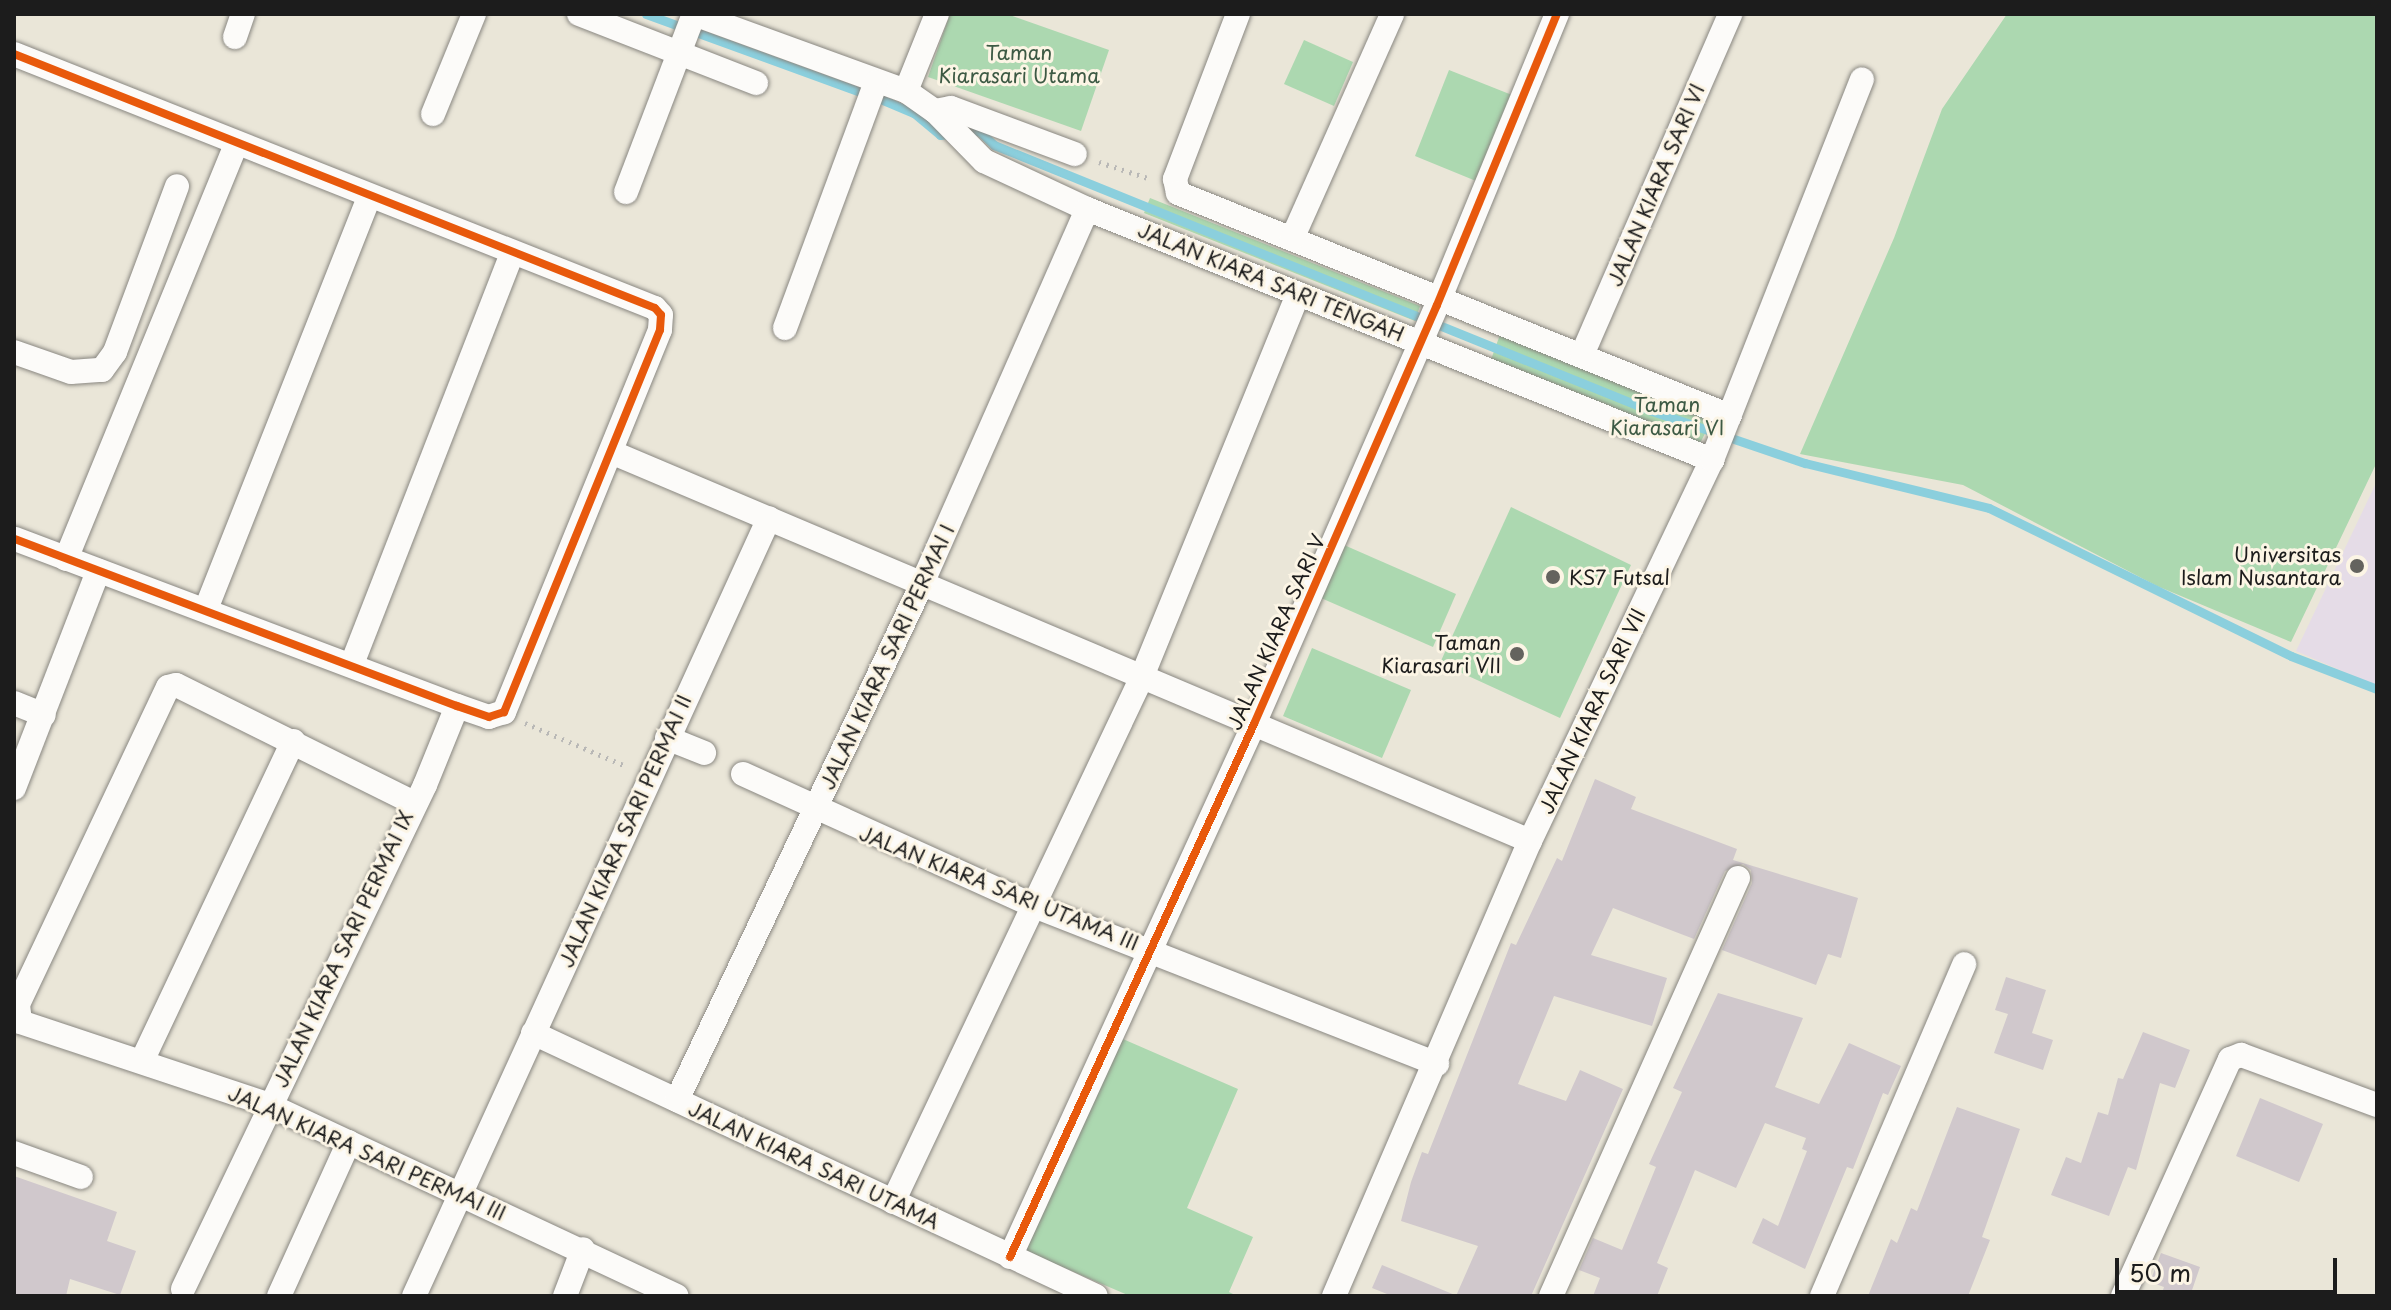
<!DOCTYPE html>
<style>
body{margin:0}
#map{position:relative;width:2391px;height:1310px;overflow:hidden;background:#eae6d8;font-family:"Playpen Sans",sans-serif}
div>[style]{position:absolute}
.built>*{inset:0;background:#e5dce7}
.green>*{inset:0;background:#acd8b0}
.stream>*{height:9px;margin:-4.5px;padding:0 4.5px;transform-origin:4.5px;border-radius:4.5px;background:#8bcfdd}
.building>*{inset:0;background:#d0c8cc}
.path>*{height:5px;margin-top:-2.5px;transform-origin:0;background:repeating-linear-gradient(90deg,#b9b8b6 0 2px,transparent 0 8px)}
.roads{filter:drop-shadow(0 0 2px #898781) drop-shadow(0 0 2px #898781)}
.minor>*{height:24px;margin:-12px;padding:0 12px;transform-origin:12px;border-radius:12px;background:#fcfbf9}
.cycleway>*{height:8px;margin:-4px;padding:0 4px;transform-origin:4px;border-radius:4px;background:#e8590c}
.dots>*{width:22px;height:22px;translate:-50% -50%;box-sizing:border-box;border:4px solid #fcf5e5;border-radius:50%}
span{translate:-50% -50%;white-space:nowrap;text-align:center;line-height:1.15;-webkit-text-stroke:6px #fcf5e5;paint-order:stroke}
.park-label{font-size:20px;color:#3d5a44}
.street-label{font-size:20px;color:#1c1c1c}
.poi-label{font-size:20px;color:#1c1c1c}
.right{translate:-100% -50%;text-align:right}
.left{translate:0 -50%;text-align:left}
.frame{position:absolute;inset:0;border:16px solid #1c1c1c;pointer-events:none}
.scale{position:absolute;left:2115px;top:1258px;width:222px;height:36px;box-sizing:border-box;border:4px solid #1c1c1c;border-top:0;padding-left:10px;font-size:24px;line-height:28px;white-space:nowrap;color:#1c1c1c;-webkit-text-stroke:6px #fcf5e5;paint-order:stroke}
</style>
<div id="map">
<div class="built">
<i style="clip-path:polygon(2377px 481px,2377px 686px,2296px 651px)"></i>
</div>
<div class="green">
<i style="clip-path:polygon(950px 14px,1007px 14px,1109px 50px,1081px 131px,928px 77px)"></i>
<i style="clip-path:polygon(2007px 14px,2377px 14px,2377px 462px,2291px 642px,2157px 586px,1963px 485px,1800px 454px,1894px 238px,1942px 109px)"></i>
<i style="clip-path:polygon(1304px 40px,1353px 62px,1334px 106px,1284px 84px)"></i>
<i style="clip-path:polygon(1449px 70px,1512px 95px,1476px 181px,1415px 156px)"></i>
<i style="clip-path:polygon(1150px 198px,1420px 306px,1415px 321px,1144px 213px)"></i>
<i style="clip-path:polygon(1502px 329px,1716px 412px,1695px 453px,1488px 368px)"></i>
<i style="clip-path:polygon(1511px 507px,1631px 565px,1560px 718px,1440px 663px)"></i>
<i style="clip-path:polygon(1344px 545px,1456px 594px,1433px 647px,1321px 598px)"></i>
<i style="clip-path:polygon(1312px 648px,1411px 690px,1382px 758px,1283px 716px)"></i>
<i style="clip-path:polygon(1116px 1036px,1238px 1089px,1187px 1208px,1253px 1237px,1229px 1292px,1237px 1296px,1130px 1296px,1025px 1251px)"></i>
</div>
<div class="stream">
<i style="left:646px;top:14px;width:231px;rotate:20deg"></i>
<i style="left:883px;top:100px;width:34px;rotate:23deg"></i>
<i style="left:914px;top:113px;width:34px;rotate:40deg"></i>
<i style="left:940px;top:135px;width:39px;rotate:-6deg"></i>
<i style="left:979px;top:131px;width:21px;rotate:43deg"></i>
<i style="left:994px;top:145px;width:707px;rotate:22.03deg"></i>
<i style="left:1649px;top:410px;width:165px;rotate:18.8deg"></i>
<i style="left:1805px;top:463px;width:189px;rotate:13.7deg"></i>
<i style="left:1989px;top:508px;width:336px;rotate:26.1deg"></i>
<i style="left:2291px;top:656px;width:92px;rotate:21deg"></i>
</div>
<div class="building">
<i style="clip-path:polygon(1595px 779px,1636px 797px,1631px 809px,1737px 849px,1733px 860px,1858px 898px,1841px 958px,1828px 954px,1816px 985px,1722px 950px,1752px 883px,1751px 870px,1743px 864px,1725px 871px,1694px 939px,1613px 908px,1591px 955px,1667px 978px,1652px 1026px,1554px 996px,1518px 1084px,1566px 1101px,1580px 1070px,1623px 1089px,1531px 1296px,1456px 1296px,1478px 1246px,1401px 1221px,1411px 1182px,1422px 1152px,1428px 1154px,1511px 943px,1516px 945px,1557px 858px,1562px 861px)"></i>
<i style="clip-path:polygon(2006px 977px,2046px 990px,2032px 1033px,2053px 1040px,2043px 1070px,1994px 1053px,2008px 1014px,1995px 1010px)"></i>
<i style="clip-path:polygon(1718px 993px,1803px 1018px,1775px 1087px,1819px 1104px,1849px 1043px,1901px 1066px,1888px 1095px,1883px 1093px,1853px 1169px,1847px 1167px,1805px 1269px,1752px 1243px,1763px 1218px,1778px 1226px,1807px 1151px,1802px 1149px,1806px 1138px,1765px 1123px,1736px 1188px,1695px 1170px,1657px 1263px,1668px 1268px,1657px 1296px,1593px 1296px,1600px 1278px,1579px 1270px,1593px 1238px,1622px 1250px,1656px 1167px,1649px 1164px,1682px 1092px,1673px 1088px)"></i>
<i style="clip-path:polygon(2143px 1032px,2190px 1050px,2175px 1088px,2160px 1083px,2136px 1170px,2128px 1167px,2109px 1216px,2051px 1195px,2066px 1157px,2081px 1163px,2098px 1112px,2108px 1115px,2118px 1078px,2123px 1079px)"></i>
<i style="clip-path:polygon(2260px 1098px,2323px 1124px,2299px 1182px,2236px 1156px)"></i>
<i style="clip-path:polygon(1957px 1107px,2020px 1129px,1982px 1237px,1990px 1240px,1968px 1296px,1868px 1296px,1891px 1239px,1897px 1243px,1911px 1208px,1917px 1211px)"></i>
<i style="clip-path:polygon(14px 1176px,117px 1212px,107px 1241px,136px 1251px,120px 1295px,70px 1279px,66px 1296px,14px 1296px)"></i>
<i style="clip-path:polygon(2161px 1253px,2200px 1267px,2190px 1296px,2161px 1296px,2164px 1287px,2150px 1282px)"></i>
<i style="clip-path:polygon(1382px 1265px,1455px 1295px,1455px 1296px,1392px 1296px,1372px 1288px)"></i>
</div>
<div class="path">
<i style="left:1099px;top:162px;width:55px;rotate:18.1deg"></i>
<i style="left:525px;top:723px;width:110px;rotate:23.1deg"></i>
</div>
<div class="roads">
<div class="minor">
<i style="left:579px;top:14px;width:190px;rotate:21.3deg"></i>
<i style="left:1238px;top:14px;width:177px;rotate:110.9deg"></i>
<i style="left:1175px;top:179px;width:14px;rotate:78deg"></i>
<i style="left:1178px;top:193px;width:595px;rotate:22deg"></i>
<i style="left:235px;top:37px;width:24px;rotate:-71deg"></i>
<i style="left:14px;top:54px;width:689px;rotate:21.62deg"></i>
<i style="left:655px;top:308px;width:9px;rotate:49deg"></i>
<i style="left:661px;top:315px;width:15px;rotate:94deg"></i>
<i style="left:660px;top:330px;width:413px;rotate:112.2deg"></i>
<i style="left:504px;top:712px;width:16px;rotate:162deg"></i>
<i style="left:489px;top:717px;width:34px;rotate:-161deg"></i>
<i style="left:457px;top:706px;width:473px;rotate:-159.3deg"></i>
<i style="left:906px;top:91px;width:83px;rotate:-68.1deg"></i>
<i style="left:935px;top:111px;width:16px;rotate:-11deg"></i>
<i style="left:951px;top:108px;width:132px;rotate:20.4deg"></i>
<i style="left:433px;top:114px;width:108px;rotate:-67.7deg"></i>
<i style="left:626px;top:192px;width:191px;rotate:-69.1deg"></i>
<i style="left:694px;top:14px;width:226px;rotate:20deg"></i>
<i style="left:906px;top:91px;width:35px;rotate:35deg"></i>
<i style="left:935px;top:111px;width:70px;rotate:45.6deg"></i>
<i style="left:984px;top:161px;width:114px;rotate:25deg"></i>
<i style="left:1087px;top:209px;width:674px;rotate:21.88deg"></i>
<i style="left:1292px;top:239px;width:246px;rotate:-66deg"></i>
<i style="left:785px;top:328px;width:262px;rotate:-69.7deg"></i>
<i style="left:14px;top:352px;width:60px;rotate:19.3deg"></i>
<i style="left:71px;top:372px;width:31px;rotate:-4deg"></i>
<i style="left:102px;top:370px;width:22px;rotate:-54deg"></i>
<i style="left:115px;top:352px;width:177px;rotate:-69.5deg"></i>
<i style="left:1582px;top:355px;width:372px;rotate:-66.5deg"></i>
<i style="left:611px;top:452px;width:998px;rotate:22.94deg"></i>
<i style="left:66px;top:559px;width:448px;rotate:-67.7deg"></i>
<i style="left:206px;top:609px;width:443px;rotate:-68.4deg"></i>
<i style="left:352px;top:664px;width:441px;rotate:-68.7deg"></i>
<i style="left:14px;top:703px;width:32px;rotate:22deg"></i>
<i style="left:667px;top:738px;width:40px;rotate:22deg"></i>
<i style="left:743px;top:774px;width:320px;rotate:24.4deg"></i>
<i style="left:1034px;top:906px;width:433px;rotate:21.4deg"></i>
<i style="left:14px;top:788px;width:233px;rotate:-68.8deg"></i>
<i style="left:412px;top:802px;width:263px;rotate:-153.6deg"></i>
<i style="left:176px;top:685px;width:8px;rotate:166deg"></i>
<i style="left:168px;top:687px;width:352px;rotate:115.3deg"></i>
<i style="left:18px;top:1005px;width:17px;rotate:83deg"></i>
<i style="left:20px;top:1022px;width:262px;rotate:18.4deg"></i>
<i style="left:269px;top:1105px;width:450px;rotate:25.1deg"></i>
<i style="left:533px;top:1033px;width:621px;rotate:25.04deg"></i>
<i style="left:142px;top:1061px;width:354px;rotate:-64.7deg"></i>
<i style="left:677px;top:1100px;width:569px;rotate:-64.61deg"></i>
<i style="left:921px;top:586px;width:412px;rotate:-66.2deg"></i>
<i style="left:14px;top:1153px;width:71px;rotate:19.7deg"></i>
<i style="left:893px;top:1202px;width:579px;rotate:-64.63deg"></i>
<i style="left:1141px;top:679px;width:416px;rotate:-67.8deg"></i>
<i style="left:1010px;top:1257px;width:586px;rotate:-65.4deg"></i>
<i style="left:1254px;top:724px;width:457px;rotate:-66.4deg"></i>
<i style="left:1437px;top:305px;width:315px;rotate:-67.6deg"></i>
<i style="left:183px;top:1289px;width:559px;rotate:-64.35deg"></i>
<i style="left:425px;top:785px;width:85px;rotate:-67.9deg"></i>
<i style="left:279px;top:1296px;width:169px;rotate:-65.6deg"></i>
<i style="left:414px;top:1296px;width:855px;rotate:-65.47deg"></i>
<i style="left:565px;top:1296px;width:50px;rotate:-69deg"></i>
<i style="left:1334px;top:1296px;width:495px;rotate:-66.7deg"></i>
<i style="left:1530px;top:841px;width:422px;rotate:-64.5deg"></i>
<i style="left:1712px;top:460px;width:409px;rotate:-68.5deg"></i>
<i style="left:1551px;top:1296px;width:458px;rotate:-65.9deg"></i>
<i style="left:1822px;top:1296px;width:361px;rotate:-66.8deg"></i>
<i style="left:2123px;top:1296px;width:260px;rotate:-65.7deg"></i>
<i style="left:2230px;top:1059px;width:12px;rotate:-20deg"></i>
<i style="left:2241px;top:1055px;width:145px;rotate:20.2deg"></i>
</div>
</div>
<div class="cycleway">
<i style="left:14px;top:54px;width:689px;rotate:21.62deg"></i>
<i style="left:655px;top:308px;width:9px;rotate:49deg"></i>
<i style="left:661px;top:315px;width:15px;rotate:94deg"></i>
<i style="left:660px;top:330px;width:413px;rotate:112.2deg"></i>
<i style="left:504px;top:712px;width:16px;rotate:162deg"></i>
<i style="left:489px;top:717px;width:34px;rotate:-161deg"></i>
<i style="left:457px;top:706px;width:473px;rotate:-159.3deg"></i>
<i style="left:1010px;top:1257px;width:586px;rotate:-65.4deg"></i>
<i style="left:1254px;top:724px;width:457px;rotate:-66.4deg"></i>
<i style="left:1437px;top:305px;width:315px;rotate:-67.6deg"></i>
</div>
<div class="dots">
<i style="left:2357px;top:566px;background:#64635e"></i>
<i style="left:1553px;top:577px;background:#64635e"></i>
<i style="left:1517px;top:654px;background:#64635e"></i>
</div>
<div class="park-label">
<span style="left:1019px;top:64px">Taman<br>Kiarasari Utama</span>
<span style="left:1667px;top:416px">Taman<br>Kiarasari VI</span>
</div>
<div class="street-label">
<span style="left:1656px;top:185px;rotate:-67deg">JALAN KIARA SARI VI</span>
<span style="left:1271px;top:282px;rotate:22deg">JALAN KIARA SARI TENGAH</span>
<span style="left:1276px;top:632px;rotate:-66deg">JALAN KIARA SARI V</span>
<span style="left:887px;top:657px;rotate:-65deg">JALAN KIARA SARI PERMAI I</span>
<span style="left:1592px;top:711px;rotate:-65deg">JALAN KIARA SARI VII</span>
<span style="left:625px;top:831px;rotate:-66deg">JALAN KIARA SARI PERMAI II</span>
<span style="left:999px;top:888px;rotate:22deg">JALAN KIARA SARI UTAMA III</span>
<span style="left:343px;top:949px;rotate:-65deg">JALAN KIARA SARI PERMAI IX</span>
<span style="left:367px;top:1153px;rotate:24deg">JALAN KIARA SARI PERMAI III</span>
<span style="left:814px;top:1165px;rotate:25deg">JALAN KIARA SARI UTAMA</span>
</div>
<div class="poi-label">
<span class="right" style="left:2341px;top:566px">Universitas<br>Islam Nusantara</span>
<span class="left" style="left:1569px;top:577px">KS7 Futsal</span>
<span class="right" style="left:1501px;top:654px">Taman<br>Kiarasari VII</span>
</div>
<div class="frame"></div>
<div class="scale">50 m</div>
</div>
